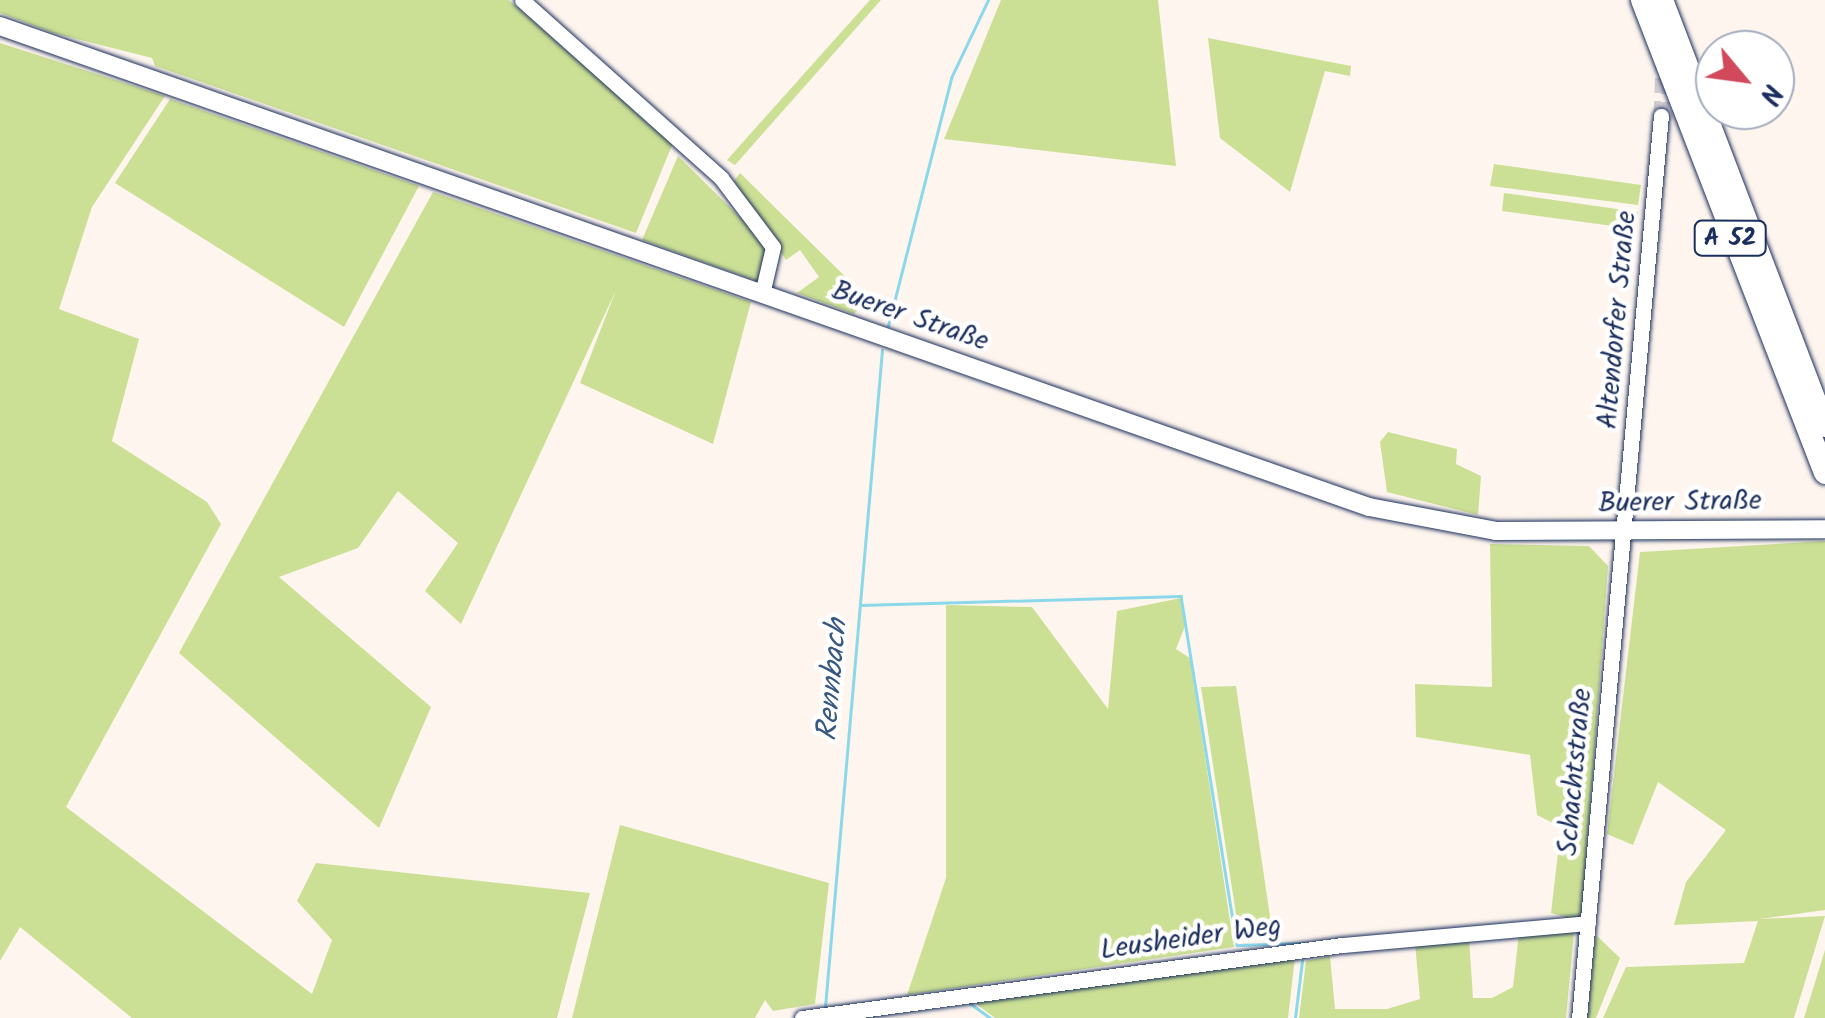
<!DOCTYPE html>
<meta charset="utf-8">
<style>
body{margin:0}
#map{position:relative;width:1825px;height:1018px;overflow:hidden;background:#fef5ee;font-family:Kalam,sans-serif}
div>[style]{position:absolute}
.green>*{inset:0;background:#cce095}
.stream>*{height:2.5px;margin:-1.25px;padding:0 1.25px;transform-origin:1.25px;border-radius:1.25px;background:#8bd8eb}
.minor-tunnel>*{height:15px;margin-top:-7.5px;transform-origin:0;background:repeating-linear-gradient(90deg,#d1cdd1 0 15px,transparent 0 23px)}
.roads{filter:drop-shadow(0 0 2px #1b2f5e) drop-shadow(0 0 2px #1b2f5e)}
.minor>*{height:15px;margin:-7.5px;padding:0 7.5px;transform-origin:7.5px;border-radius:7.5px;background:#fff}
.major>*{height:18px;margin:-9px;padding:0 9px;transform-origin:9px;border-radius:9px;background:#fff}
.highway>*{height:22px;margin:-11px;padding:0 11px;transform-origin:11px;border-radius:11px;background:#fff}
span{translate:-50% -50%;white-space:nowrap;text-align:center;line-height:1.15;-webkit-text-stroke:9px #fff;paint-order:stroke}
.shield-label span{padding:2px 8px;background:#fff;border:2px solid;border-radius:8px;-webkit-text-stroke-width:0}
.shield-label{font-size:25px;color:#1b2f5e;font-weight:700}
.street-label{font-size:28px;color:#1b2f5e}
.water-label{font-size:30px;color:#375981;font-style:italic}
.north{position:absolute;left:1695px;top:30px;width:100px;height:100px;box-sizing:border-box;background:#fff;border:2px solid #a4acbf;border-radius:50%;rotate:119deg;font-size:28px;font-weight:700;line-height:40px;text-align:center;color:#1b2f5e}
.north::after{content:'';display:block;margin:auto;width:35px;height:45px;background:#d1495b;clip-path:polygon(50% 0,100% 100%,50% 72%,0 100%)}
</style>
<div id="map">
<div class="green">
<i style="clip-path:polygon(0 0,509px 0,673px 143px,636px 233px,155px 66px,152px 58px,53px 33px,0 13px)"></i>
<i style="clip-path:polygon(870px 0,881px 0,735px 165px,727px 160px)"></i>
<i style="clip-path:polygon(1001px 0,1158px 0,1176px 166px,944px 139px)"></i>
<i style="clip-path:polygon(1208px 38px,1351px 66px,1350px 76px,1325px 71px,1290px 192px,1220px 138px)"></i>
<i style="clip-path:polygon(0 43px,165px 96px,92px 207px,59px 309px,139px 339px,112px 441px,207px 502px,221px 524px,66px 807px,312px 994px,332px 940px,297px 901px,316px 863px,590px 893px,557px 1018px,132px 1018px,20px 927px,0 961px)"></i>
<i style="clip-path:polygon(170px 99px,419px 186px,344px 327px,115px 183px)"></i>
<i style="clip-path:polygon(678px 156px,768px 245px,757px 281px,642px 240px)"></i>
<i style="clip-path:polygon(1494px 164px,1641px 185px,1638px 205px,1490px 186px)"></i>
<i style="clip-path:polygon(740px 173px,867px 298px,854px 314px,797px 293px,819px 277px,800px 250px,786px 260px,734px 181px)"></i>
<i style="clip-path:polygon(433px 192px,751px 302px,713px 444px,580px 383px,616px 290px,461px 624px,425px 591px,458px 543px,398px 491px,358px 548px,279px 577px,431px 707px,379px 828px,179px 653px)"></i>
<i style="clip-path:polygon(1504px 193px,1638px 212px,1635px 229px,1502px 211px)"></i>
<i style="clip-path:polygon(1388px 432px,1457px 449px,1456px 464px,1481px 476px,1478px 515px,1387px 492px,1380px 442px)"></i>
<i style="clip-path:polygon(1825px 541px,1825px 910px,1759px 919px,1825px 916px,1794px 1018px,1603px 1018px,1626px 967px,1744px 963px,1758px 921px,1674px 925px,1686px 882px,1726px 830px,1658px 782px,1633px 845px,1607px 834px,1640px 552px)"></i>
<i style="clip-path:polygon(1490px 544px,1589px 546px,1608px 566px,1582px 922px,1551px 913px,1561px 827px,1537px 815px,1530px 755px,1416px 737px,1415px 684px,1492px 687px)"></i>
<i style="clip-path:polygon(1181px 598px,1185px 626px,1176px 649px,1190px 658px,1234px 947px,907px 995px,946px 878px,946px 605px,1032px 607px,1108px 709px,1117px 611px)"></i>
<i style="clip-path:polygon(1236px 686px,1273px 937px,1240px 940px,1201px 687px)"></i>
<i style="clip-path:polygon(620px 825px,829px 883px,815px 1004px,773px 1011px,765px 1000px,755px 1018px,572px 1018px)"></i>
<i style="clip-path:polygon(1574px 932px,1566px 1018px,1299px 1018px,1306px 961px,1330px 956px,1335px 1009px,1387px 1009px,1420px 999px,1415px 943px,1469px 938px,1473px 998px,1492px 998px,1513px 987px,1519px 933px)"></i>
<i style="clip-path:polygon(1596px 935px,1620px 958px,1596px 1018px,1584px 1018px)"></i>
<i style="clip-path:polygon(1825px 950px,1825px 1018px,1804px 1018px)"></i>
<i style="clip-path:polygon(1295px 957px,1288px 1018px,995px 1018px,975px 1003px)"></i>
</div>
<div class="stream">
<i style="left:888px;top:326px;width:256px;rotate:-75.7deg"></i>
<i style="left:951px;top:78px;width:86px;rotate:-64.6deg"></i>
<i style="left:860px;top:605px;width:321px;rotate:-1.6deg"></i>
<i style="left:1181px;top:596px;width:353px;rotate:80.9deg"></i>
<i style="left:1237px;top:945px;width:67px;rotate:-1.7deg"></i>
<i style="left:967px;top:1001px;width:29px;rotate:36deg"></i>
<i style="left:825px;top:1007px;width:659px;rotate:-85.04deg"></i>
<i style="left:1295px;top:1018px;width:57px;rotate:-83deg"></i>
</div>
<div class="minor-tunnel">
<i style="left:1661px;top:116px;width:52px;rotate:-87.8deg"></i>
</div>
<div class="roads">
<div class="minor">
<i style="left:522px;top:0;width:267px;rotate:41.8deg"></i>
<i style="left:721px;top:178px;width:86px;rotate:53deg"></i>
<i style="left:773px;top:247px;width:48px;rotate:103.2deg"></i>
<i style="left:802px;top:1018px;width:545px;rotate:-7.7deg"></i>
<i style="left:1342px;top:945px;width:247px;rotate:-5.1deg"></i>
<i style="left:1579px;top:1018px;width:906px;rotate:-84.81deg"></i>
</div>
<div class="major">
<i style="left:0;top:26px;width:1451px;rotate:19.36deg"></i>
<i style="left:1369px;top:507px;width:129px;rotate:10.7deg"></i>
<i style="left:1496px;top:531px;width:329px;rotate:-0.3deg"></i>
</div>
<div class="highway">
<i style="left:1642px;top:0;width:507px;rotate:68.85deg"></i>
<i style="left:1662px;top:0;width:456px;rotate:69.1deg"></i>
</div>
</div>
<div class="shield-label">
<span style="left:1730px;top:238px">A 52</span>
</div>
<div class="street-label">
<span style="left:910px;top:317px;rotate:19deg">Buerer Straße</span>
<span style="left:1618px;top:320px;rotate:-85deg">Altendorfer Straße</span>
<span style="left:1680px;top:503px;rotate:-1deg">Buerer Straße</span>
<span style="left:1576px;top:772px;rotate:-85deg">Schachtstraße</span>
<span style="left:1191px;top:939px;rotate:-8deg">Leusheider Weg</span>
</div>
<div class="water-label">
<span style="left:833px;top:680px;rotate:-85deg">Rennbach</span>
</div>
<div class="north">N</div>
</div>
